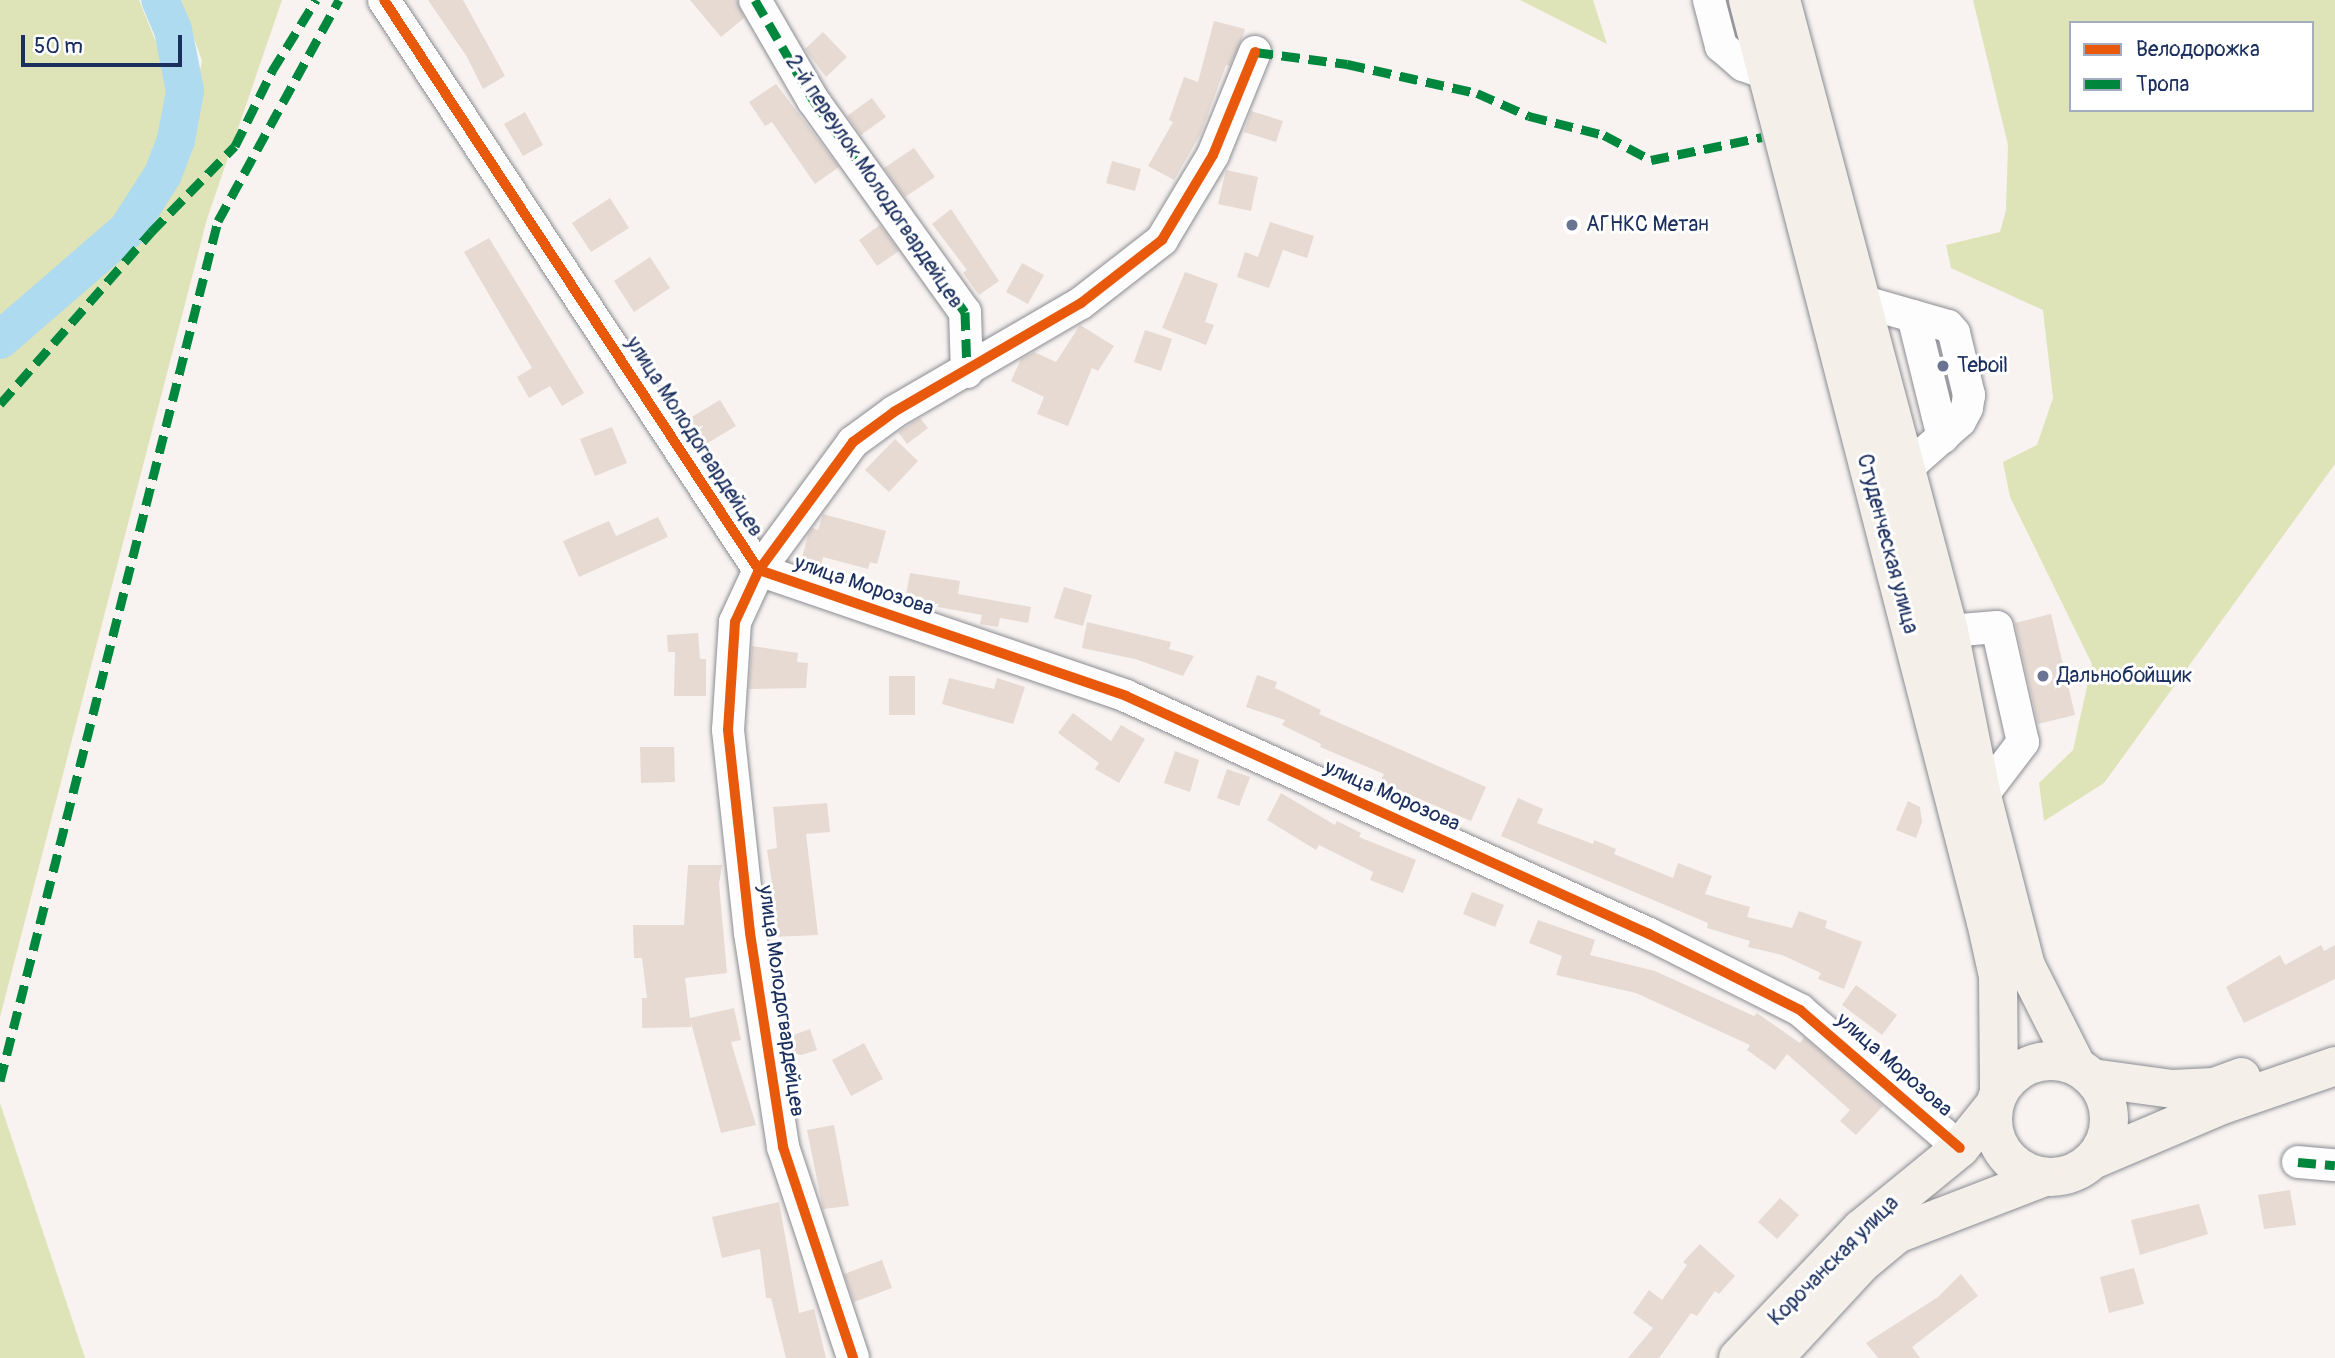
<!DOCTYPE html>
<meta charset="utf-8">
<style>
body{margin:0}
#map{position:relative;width:2335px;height:1358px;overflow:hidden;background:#f8f3f0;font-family:Pangolin,sans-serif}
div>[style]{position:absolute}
.green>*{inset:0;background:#dee3b8}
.river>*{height:38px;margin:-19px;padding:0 19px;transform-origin:19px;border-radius:19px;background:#aedbf0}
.building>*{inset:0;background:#e6dad3}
.roads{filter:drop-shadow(0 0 2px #8b8c94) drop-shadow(0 0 2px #8b8c94)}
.minor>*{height:32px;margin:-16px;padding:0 16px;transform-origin:16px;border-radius:16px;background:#fefdfd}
.major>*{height:38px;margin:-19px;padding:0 19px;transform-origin:19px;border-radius:19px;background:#f4efe8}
.major>.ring{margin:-19px;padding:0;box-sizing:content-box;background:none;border:38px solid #f4efe8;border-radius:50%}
.quiet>*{height:9px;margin-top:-4.5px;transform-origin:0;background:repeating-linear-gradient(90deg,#00873e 0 18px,transparent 0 27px)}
.cycleway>*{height:10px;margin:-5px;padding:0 5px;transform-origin:5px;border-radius:5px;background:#e8590c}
.dots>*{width:19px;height:19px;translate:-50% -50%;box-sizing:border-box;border:4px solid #fff;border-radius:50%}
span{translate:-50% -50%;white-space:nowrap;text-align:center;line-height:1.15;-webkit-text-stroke:6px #fff;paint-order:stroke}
.street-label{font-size:21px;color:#1b2f5e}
.poi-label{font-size:21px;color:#1b2f5e}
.left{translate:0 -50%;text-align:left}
.legend{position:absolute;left:2069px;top:21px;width:245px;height:91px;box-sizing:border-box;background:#fff;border:2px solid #a4acbf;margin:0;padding:9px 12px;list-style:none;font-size:21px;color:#1b2f5e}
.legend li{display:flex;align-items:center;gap:14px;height:35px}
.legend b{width:35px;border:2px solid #a4acbf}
.scale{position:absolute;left:21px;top:35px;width:161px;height:32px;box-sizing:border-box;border:4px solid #1b2f5e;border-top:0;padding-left:9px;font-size:21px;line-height:24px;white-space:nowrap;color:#1b2f5e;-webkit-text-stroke:5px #fff;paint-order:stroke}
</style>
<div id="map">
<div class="green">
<i style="clip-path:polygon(0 0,139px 0,164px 62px,178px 180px,202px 61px,181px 0,282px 0,207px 219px,0 1017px)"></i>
<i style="clip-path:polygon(1520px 0,1593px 0,1607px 44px)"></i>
<i style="clip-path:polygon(evenodd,1973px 0,2335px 0,2335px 464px,2104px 783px,2044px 821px,2039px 783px,2073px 750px,2092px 664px,2010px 497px,2003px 462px,2037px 445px,2053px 398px,2043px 310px,1951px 268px,1946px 245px,2000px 232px,2006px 210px,2008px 145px,1973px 0,2071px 23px,2312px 23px,2312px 110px,2071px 110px,2071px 23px)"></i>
<i style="clip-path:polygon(0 1103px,85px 1358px,0 1358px)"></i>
</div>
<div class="river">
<i style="left:0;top:340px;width:169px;rotate:-40.9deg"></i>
<i style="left:128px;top:229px;width:65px;rotate:-57.5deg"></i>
<i style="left:163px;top:174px;width:36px;rotate:-69deg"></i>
<i style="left:176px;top:140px;width:50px;rotate:-79.6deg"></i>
<i style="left:185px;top:91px;width:62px;rotate:-101.1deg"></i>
<i style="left:173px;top:30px;width:33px;rotate:-113deg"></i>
</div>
<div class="building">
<i style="clip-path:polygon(428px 0,463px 0,505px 76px,483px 89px,467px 57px)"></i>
<i style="clip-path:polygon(690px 0,737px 0,744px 18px,721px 37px)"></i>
<i style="clip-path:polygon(1214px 21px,1245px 29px,1242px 39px,1230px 66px,1226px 65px,1201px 133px,1174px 180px,1148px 166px,1173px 122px,1169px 120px,1184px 77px,1198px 82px)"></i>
<i style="clip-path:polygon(823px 32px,847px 57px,826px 77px,805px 49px)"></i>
<i style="clip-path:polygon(776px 84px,839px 167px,815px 184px,772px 122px,765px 126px,749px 102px)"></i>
<i style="clip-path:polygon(872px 98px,886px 117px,861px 135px,847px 116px)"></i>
<i style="clip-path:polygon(1251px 111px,1283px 121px,1276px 142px,1244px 132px)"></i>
<i style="clip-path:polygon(525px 112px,543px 145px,523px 156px,504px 124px)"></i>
<i style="clip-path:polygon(914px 148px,935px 177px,905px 197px,884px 168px)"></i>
<i style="clip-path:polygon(1112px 161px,1141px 169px,1135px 191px,1106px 183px)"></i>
<i style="clip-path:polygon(1226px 170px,1258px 177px,1251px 211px,1218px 204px)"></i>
<i style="clip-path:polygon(610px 198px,629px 228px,591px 252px,572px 223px)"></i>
<i style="clip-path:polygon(951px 209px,999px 281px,979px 295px,963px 273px,967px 270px,932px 224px)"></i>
<i style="clip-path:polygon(1270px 222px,1314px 236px,1307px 258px,1283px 250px,1269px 288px,1237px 277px,1245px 252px,1258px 257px)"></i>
<i style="clip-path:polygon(880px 225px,899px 251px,877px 266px,859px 240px)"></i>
<i style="clip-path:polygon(489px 238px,584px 393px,562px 406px,550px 386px,529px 398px,517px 377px,532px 368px,464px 252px)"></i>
<i style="clip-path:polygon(650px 257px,670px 288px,634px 312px,614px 281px)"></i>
<i style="clip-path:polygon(1022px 263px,1044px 275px,1028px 304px,1006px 292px)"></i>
<i style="clip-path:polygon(1185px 272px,1218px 284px,1205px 322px,1214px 325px,1206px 345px,1162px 328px)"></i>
<i style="clip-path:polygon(1080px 325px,1114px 346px,1098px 371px,1092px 368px,1068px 426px,1037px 414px,1044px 397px,1011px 381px,1021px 359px,1034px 352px,1056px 362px)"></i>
<i style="clip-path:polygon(1145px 330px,1172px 339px,1161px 371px,1134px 362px)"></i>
<i style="clip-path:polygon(720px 400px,736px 426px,706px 444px,690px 418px)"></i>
<i style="clip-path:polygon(920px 418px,928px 428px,907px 444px,898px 432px)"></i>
<i style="clip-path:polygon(612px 427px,627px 463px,595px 476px,580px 439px)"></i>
<i style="clip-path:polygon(895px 439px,918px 461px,889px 492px,865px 470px)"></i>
<i style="clip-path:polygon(823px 514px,886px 531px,877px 564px,870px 562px,868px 569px,823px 557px,821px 566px,801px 561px,808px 535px,812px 528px,818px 530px)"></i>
<i style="clip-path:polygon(658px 517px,668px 537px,579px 577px,563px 541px,609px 521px,616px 536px)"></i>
<i style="clip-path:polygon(910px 573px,960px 581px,958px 594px,1031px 607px,1028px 623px,1000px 618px,998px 627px,980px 624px,982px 615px,905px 601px)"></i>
<i style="clip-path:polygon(1064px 587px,1092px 595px,1083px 626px,1054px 618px)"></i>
<i style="clip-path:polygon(2051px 614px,2075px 715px,2038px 724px,2015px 623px)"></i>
<i style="clip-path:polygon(1087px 622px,1171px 642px,1169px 649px,1194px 656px,1183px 676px,1135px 659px,1082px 648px)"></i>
<i style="clip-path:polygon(698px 633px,700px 659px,706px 659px,706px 696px,674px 696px,675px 652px,668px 652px,667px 635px)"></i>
<i style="clip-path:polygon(752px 646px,798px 653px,797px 662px,808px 663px,806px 688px,749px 689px)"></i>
<i style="clip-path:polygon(1257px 675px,1277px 682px,1275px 688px,1321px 710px,1319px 714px,1486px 787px,1471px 821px,1380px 782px,1384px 774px,1320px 747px,1321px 744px,1282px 725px,1285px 720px,1246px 707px)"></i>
<i style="clip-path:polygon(889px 676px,915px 676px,915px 715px,889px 715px)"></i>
<i style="clip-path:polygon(949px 678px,994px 689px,997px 678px,1025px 687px,1013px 724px,942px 704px)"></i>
<i style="clip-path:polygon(1073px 713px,1111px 741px,1121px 725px,1145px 739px,1119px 783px,1095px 769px,1099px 763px,1058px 733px)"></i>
<i style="clip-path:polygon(640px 747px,674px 747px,675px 782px,641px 783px)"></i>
<i style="clip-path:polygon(1175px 751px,1199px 760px,1190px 792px,1164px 783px)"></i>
<i style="clip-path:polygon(1227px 769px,1250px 777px,1239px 806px,1217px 798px)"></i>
<i style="clip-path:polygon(1281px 793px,1335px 825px,1337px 821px,1361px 833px,1359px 837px,1416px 860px,1403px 893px,1370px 880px,1373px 872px,1319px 845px,1316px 850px,1267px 820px)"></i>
<i style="clip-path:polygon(1518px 798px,1543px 809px,1537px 823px,1593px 844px,1594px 840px,1616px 849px,1614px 854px,1673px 878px,1678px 863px,1712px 876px,1705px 894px,1750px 907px,1747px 917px,1792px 928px,1799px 911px,1827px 921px,1825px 928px,1862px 942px,1844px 989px,1818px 979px,1821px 973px,1782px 955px,1748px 947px,1750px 941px,1707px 928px,1708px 923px,1501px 836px)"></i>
<i style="clip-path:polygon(1908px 801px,1920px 807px,1922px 822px,1916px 838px,1896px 830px)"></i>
<i style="clip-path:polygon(827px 803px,830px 832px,806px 834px,818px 935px,772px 937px,771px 911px,776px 911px,767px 850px,777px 848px,773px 807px)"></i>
<i style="clip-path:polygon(688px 865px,722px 865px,719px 884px,727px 973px,685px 978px,690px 1018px,734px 1008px,741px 1040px,731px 1042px,756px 1125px,721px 1133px,691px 1023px,691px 1027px,642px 1028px,642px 998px,647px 998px,642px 958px,634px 958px,633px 925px,684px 925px)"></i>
<i style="clip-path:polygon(1472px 892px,1504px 905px,1495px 927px,1463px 914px)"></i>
<i style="clip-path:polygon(1538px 920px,1595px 940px,1590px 955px,1655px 971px,1754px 1016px,1757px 1013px,1800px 1043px,1804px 1037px,1883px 1106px,1856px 1135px,1840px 1121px,1850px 1110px,1787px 1054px,1775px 1070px,1747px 1050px,1750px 1045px,1636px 993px,1556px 975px,1562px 956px,1529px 943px)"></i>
<i style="clip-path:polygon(2321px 945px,2324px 951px,2335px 945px,2335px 979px,2244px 1023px,2226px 987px,2280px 955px,2285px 965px)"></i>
<i style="clip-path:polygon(1856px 985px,1897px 1015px,1882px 1035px,1842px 1005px)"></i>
<i style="clip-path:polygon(810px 1029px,817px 1050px,789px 1059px,785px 1038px)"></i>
<i style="clip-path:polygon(864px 1043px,883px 1079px,851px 1096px,832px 1060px)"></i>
<i style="clip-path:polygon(834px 1125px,849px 1206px,823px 1209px,807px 1130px)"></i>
<i style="clip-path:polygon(2290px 1190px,2296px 1225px,2264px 1229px,2258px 1195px)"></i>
<i style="clip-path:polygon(1780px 1198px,1799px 1215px,1777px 1239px,1758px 1222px)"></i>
<i style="clip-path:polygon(779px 1202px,799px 1313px,814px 1309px,826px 1358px,786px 1358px,771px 1298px,766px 1298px,760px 1249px,722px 1258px,712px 1217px)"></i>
<i style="clip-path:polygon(2199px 1204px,2208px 1234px,2140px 1255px,2131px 1220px)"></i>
<i style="clip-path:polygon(1700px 1244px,1735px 1276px,1719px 1294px,1715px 1291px,1697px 1316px,1691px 1313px,1659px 1358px,1628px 1358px,1653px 1328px,1633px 1313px,1649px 1290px,1662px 1300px,1687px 1265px,1683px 1262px)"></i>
<i style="clip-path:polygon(882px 1260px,892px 1288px,854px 1302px,844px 1274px)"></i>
<i style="clip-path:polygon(2134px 1268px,2144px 1304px,2109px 1313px,2100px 1277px)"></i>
<i style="clip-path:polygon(1961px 1274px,1978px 1296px,1912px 1347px,1920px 1358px,1878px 1358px,1866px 1343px,1938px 1297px)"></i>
</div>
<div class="roads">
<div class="minor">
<i style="left:384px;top:0;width:682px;rotate:56.66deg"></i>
<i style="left:759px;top:570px;width:57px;rotate:114.8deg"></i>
<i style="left:735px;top:622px;width:108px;rotate:93.7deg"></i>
<i style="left:728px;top:730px;width:204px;rotate:83.8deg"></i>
<i style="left:750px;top:933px;width:217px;rotate:81.2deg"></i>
<i style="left:783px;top:1147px;width:222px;rotate:71.6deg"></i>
<i style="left:755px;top:0;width:116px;rotate:59.9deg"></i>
<i style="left:813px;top:100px;width:261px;rotate:54.4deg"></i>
<i style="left:965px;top:312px;width:60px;rotate:88.1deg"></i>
<i style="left:1709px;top:0;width:48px;rotate:75.4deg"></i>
<i style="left:1721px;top:46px;width:29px;rotate:41deg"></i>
<i style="left:1743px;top:65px;width:21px;rotate:19deg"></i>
<i style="left:1255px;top:52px;width:111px;rotate:112.2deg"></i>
<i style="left:1213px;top:155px;width:99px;rotate:121deg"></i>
<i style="left:1162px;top:240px;width:103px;rotate:142.1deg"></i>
<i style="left:1081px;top:303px;width:216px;rotate:149.8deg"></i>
<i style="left:894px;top:412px;width:51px;rotate:143.8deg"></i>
<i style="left:853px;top:442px;width:159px;rotate:126.3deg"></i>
<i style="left:759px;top:570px;width:388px;rotate:18.9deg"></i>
<i style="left:1126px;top:696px;width:575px;rotate:24.47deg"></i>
<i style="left:1649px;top:934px;width:169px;rotate:26.7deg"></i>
<i style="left:1800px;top:1010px;width:211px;rotate:40.8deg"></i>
<i style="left:1864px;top:302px;width:87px;rotate:15.9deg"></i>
<i style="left:1948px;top:326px;width:9px;rotate:49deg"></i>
<i style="left:1954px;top:333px;width:64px;rotate:76.4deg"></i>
<i style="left:1969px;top:395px;width:13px;rotate:99deg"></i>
<i style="left:1967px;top:408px;width:15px;rotate:118deg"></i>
<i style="left:1960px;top:421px;width:71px;rotate:138.4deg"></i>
<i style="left:1913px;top:316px;width:125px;rotate:76.1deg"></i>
<i style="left:1949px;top:631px;width:48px;rotate:-4.8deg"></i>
<i style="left:1997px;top:627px;width:118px;rotate:77.3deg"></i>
<i style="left:2023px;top:742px;width:68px;rotate:127.2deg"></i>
<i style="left:2298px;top:1162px;width:37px;rotate:5deg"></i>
</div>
<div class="major">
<i style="left:1748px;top:0;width:952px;rotate:75.53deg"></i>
<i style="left:1986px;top:922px;width:55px;rotate:77.5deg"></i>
<i style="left:1998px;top:976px;width:115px;rotate:89.5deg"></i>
<i style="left:1781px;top:0;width:653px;rotate:75.09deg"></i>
<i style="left:1949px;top:631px;width:168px;rotate:78.7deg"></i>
<i style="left:1982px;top:796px;width:176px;rotate:75.5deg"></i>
<i style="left:2026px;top:966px;width:113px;rotate:63.2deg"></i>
<i class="ring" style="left:1993px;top:1061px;width:78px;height:78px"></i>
<i style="left:2092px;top:1078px;width:81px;rotate:7.8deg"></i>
<i style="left:2172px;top:1089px;width:42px;rotate:-2.7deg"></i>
<i style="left:2214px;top:1087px;width:29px;rotate:-20deg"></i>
<i style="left:2095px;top:1159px;width:138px;rotate:-23deg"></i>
<i style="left:2222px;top:1105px;width:120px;rotate:-19deg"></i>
<i style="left:1738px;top:1358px;width:178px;rotate:-46.4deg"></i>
<i style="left:1861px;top:1229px;width:128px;rotate:-39.3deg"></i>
<i style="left:1960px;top:1148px;width:51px;rotate:-51.3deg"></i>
<i style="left:1774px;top:1358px;width:128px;rotate:-47.2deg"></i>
<i style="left:1861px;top:1264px;width:47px;rotate:-39.8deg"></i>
<i style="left:1897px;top:1234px;width:155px;rotate:-21.1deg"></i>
</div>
</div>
<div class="quiet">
<i style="left:755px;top:0;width:116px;rotate:59.9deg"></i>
<i style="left:813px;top:100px;width:261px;rotate:54.4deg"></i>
<i style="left:965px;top:312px;width:60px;rotate:88.1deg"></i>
<i style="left:1253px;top:56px;width:4px;rotate:-63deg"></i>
<i style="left:1255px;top:52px;width:93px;rotate:7.4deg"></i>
<i style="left:1347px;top:64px;width:133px;rotate:12.6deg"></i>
<i style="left:1477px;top:93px;width:57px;rotate:23.9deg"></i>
<i style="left:1529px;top:116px;width:77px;rotate:14.2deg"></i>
<i style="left:1604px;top:135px;width:53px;rotate:28deg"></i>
<i style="left:1651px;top:160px;width:113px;rotate:-11.7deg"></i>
<i style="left:0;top:404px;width:229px;rotate:-48.7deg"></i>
<i style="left:151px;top:232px;width:120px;rotate:-45.7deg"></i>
<i style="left:235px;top:146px;width:84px;rotate:-63.7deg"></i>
<i style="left:272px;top:71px;width:84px;rotate:-58.2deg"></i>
<i style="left:0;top:1081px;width:887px;rotate:-75.78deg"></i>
<i style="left:218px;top:221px;width:252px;rotate:-61.3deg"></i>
<i style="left:2298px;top:1162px;width:37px;rotate:5deg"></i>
</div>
<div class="cycleway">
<i style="left:384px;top:0;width:682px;rotate:56.66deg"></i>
<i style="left:759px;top:570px;width:57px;rotate:114.8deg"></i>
<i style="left:735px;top:622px;width:108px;rotate:93.7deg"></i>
<i style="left:728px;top:730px;width:204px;rotate:83.8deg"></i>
<i style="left:750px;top:933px;width:217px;rotate:81.2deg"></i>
<i style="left:783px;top:1147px;width:222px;rotate:71.6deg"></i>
<i style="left:1255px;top:52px;width:111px;rotate:112.2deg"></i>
<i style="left:1213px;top:155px;width:99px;rotate:121deg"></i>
<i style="left:1162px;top:240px;width:103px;rotate:142.1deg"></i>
<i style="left:1081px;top:303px;width:216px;rotate:149.8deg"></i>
<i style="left:894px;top:412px;width:51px;rotate:143.8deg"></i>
<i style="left:853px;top:442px;width:159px;rotate:126.3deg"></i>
<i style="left:759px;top:570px;width:388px;rotate:18.9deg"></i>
<i style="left:1126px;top:696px;width:575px;rotate:24.47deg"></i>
<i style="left:1649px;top:934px;width:169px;rotate:26.7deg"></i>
<i style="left:1800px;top:1010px;width:211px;rotate:40.8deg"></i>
</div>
<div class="dots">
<i style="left:1572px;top:225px;background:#687491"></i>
<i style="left:1943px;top:366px;background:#687491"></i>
<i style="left:2043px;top:676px;background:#687491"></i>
</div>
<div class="street-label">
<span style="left:874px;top:182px;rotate:56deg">2-й переулок Молодогвардейцев</span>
<span style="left:694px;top:437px;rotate:57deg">улица Молодогвардейцев</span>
<span style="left:1887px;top:544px;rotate:75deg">Студенческая улица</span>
<span style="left:864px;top:586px;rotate:19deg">улица Морозова</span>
<span style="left:1392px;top:796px;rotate:24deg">улица Морозова</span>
<span style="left:781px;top:1001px;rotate:82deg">улица Молодогвардейцев</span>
<span style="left:1894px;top:1065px;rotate:41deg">улица Морозова</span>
<span style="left:1834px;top:1261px;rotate:-45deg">Корочанская улица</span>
</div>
<div class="poi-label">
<span class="left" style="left:1586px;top:225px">АГНКС Метан</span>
<span class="left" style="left:1957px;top:366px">Teboil</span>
<span class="left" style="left:2057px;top:676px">Дальнобойщик</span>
</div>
<ul class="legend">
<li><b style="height:9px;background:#e8590c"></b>Велодорожка</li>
<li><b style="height:9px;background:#00873e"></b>Тропа</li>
</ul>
<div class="scale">50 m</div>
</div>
